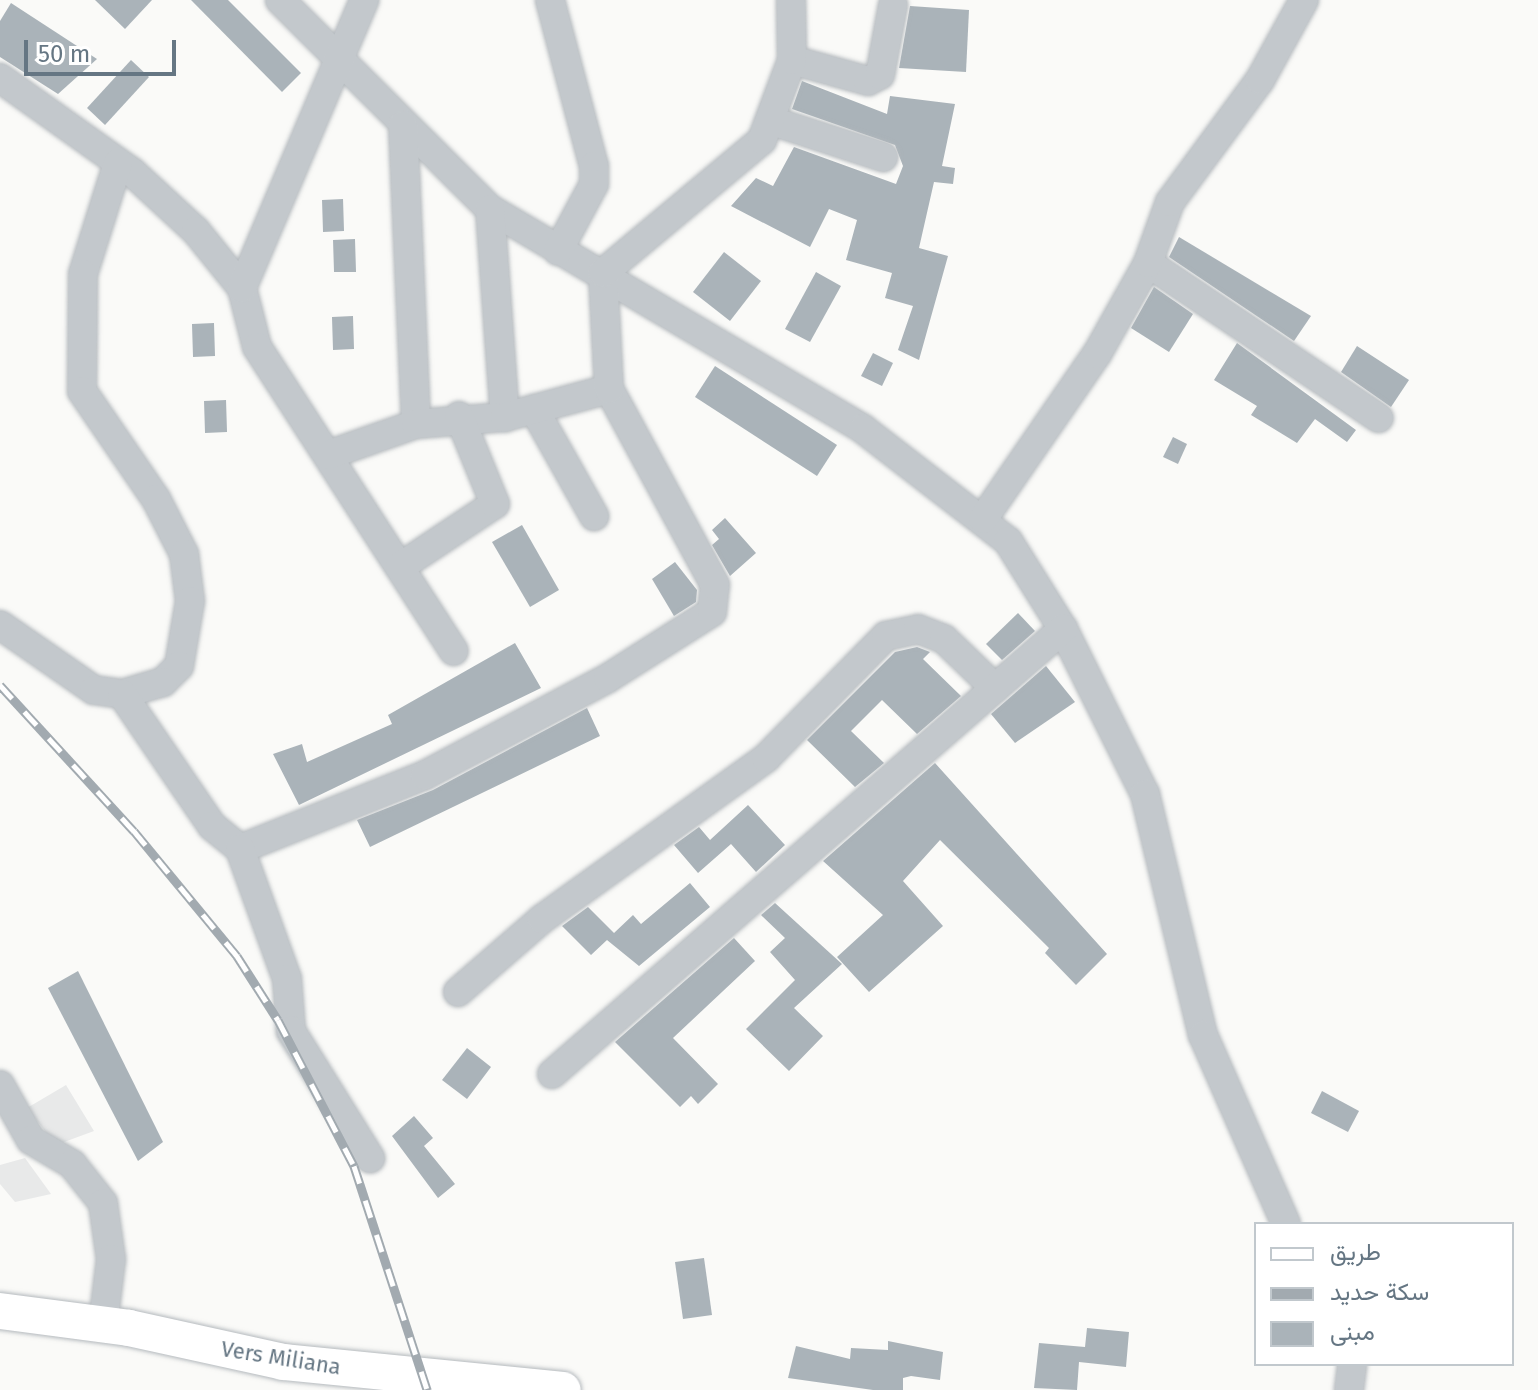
<!DOCTYPE html>
<meta charset="utf-8">
<style>
body{margin:0}
#map{position:relative;width:1538px;height:1390px;overflow:hidden;background:#fafaf8;font-family:"Fira Sans",Vazirmatn,sans-serif}
div>[style]{position:absolute}
.built>*{inset:0;background:#e8e9e9}
.building>*{inset:0;background:#aab3b9}
.roads{filter:drop-shadow(0 0 2px #b5babe) drop-shadow(0 0 2px #b5babe)}
.minor>*{height:28px;margin:-14px;padding:0 14px;transform-origin:14px;border-radius:14px;background:#c3c8cc}
.major>*{height:36px;margin:-18px;padding:0 18px;transform-origin:18px;border-radius:18px;background:#fff}
.rail>*{height:9px;margin-top:-4.5px;transform-origin:0;background:repeating-linear-gradient(90deg,#fff 0 18px,#a2aab0 0 36px);box-sizing:border-box;border-block:2px solid #a2aab0}
span{translate:-50% -50%;white-space:nowrap;text-align:center;line-height:1.15;-webkit-text-stroke:8px #fff;paint-order:stroke}
.street-label{font-size:22px;color:#657683}
.legend{position:absolute;left:1254px;top:1222px;width:260px;height:144px;box-sizing:border-box;background:#fff;border:2px solid #c1c8cd;margin:0;padding:10px 14px;list-style:none;font-size:24px;color:#657683}
.legend li{display:flex;align-items:center;gap:16px;height:40px}
.legend b{width:40px;border:2px solid #c1c8cd}
.scale{position:absolute;left:24px;top:40px;width:152px;height:36px;box-sizing:border-box;border:4px solid #657683;border-top:0;padding-left:10px;font-size:24px;line-height:28px;white-space:nowrap;color:#657683;-webkit-text-stroke:6px #fff;paint-order:stroke}
</style>
<div id="map">
<div class="built">
<i style="clip-path:polygon(66px 1085px,94px 1131px,56px 1145px,27px 1108px)"></i>
<i style="clip-path:polygon(25px 1158px,51px 1194px,15px 1202px,0 1184px,0 1165px)"></i>
</div>
<div class="building">
<i style="clip-path:polygon(95px 0,152px 0,125px 29px)"></i>
<i style="clip-path:polygon(191px 0,228px 0,301px 73px,282px 92px)"></i>
<i style="clip-path:polygon(11px 3px,97px 59px,58px 94px,0 57px,0 21px)"></i>
<i style="clip-path:polygon(910px 6px,969px 10px,966px 72px,899px 68px)"></i>
<i style="clip-path:polygon(131px 60px,149px 77px,105px 125px,87px 108px)"></i>
<i style="clip-path:polygon(802px 81px,887px 114px,890px 96px,955px 104px,942px 166px,955px 168px,953px 184px,934px 182px,919px 248px,948px 256px,919px 360px,898px 350px,913px 306px,885px 298px,892px 273px,846px 260px,857px 220px,829px 209px,810px 247px,731px 206px,756px 178px,773px 186px,794px 147px,896px 184px,903px 166px,895px 145px,792px 109px)"></i>
<i style="clip-path:polygon(343px 199px,344px 231px,323px 232px,322px 200px)"></i>
<i style="clip-path:polygon(1179px 237px,1311px 316px,1294px 341px,1169px 257px)"></i>
<i style="clip-path:polygon(355px 239px,356px 272px,334px 272px,333px 240px)"></i>
<i style="clip-path:polygon(724px 252px,761px 281px,730px 321px,693px 292px)"></i>
<i style="clip-path:polygon(816px 272px,841px 286px,810px 342px,785px 329px)"></i>
<i style="clip-path:polygon(1154px 287px,1193px 314px,1169px 352px,1131px 328px)"></i>
<i style="clip-path:polygon(353px 316px,354px 349px,333px 350px,332px 317px)"></i>
<i style="clip-path:polygon(214px 323px,215px 356px,193px 357px,192px 324px)"></i>
<i style="clip-path:polygon(1237px 343px,1356px 430px,1347px 442px,1315px 419px,1297px 443px,1251px 415px,1257px 406px,1214px 380px)"></i>
<i style="clip-path:polygon(1357px 346px,1409px 380px,1391px 407px,1341px 372px)"></i>
<i style="clip-path:polygon(873px 353px,893px 363px,882px 386px,861px 376px)"></i>
<i style="clip-path:polygon(715px 366px,837px 445px,817px 476px,695px 397px)"></i>
<i style="clip-path:polygon(226px 400px,227px 432px,205px 433px,204px 401px)"></i>
<i style="clip-path:polygon(1173px 437px,1187px 444px,1178px 464px,1163px 457px)"></i>
<i style="clip-path:polygon(725px 518px,756px 553px,730px 576px,712px 545px,719px 539px,712px 530px)"></i>
<i style="clip-path:polygon(522px 525px,559px 590px,530px 607px,492px 542px)"></i>
<i style="clip-path:polygon(675px 562px,697px 590px,696px 602px,674px 616px,652px 579px)"></i>
<i style="clip-path:polygon(1018px 613px,1035px 631px,1002px 660px,986px 644px)"></i>
<i style="clip-path:polygon(515px 643px,541px 688px,299px 805px,273px 754px,302px 744px,307px 762px,392px 724px,388px 715px)"></i>
<i style="clip-path:polygon(917px 647px,930px 652px,923px 659px,961px 696px,917px 734px,882px 700px,851px 731px,884px 763px,855px 787px,807px 740px,895px 652px)"></i>
<i style="clip-path:polygon(1046px 666px,1075px 702px,1015px 743px,991px 714px)"></i>
<i style="clip-path:polygon(587px 708px,600px 736px,370px 847px,357px 820px,433px 790px)"></i>
<i style="clip-path:polygon(935px 763px,1107px 954px,1076px 985px,1045px 953px,1049px 948px,940px 840px,903px 881px,943px 926px,869px 992px,837px 957px,883px 915px,823px 861px)"></i>
<i style="clip-path:polygon(748px 805px,785px 845px,756px 872px,731px 844px,698px 873px,674px 845px,699px 827px,710px 840px)"></i>
<i style="clip-path:polygon(690px 883px,710px 907px,639px 966px,607px 940px,591px 955px,562px 926px,588px 907px,614px 933px,633px 915px,641px 924px)"></i>
<i style="clip-path:polygon(775px 903px,842px 964px,794px 1008px,823px 1036px,789px 1071px,746px 1029px,795px 980px,770px 952px,785px 938px,761px 915px)"></i>
<i style="clip-path:polygon(734px 938px,755px 961px,673px 1038px,718px 1084px,698px 1104px,691px 1096px,680px 1107px,615px 1042px)"></i>
<i style="clip-path:polygon(78px 971px,163px 1142px,138px 1161px,48px 988px)"></i>
<i style="clip-path:polygon(467px 1048px,491px 1067px,467px 1099px,442px 1080px)"></i>
<i style="clip-path:polygon(1322px 1091px,1359px 1111px,1348px 1132px,1311px 1113px)"></i>
<i style="clip-path:polygon(414px 1116px,433px 1138px,424px 1146px,455px 1184px,438px 1198px,392px 1136px)"></i>
<i style="clip-path:polygon(704px 1258px,712px 1315px,683px 1319px,675px 1262px)"></i>
<i style="clip-path:polygon(1087px 1328px,1129px 1332px,1126px 1367px,1079px 1362px,1077px 1390px,1034px 1388px,1039px 1343px,1085px 1347px)"></i>
<i style="clip-path:polygon(888px 1341px,943px 1352px,940px 1380px,911px 1376px,903px 1378px,903px 1390px,873px 1390px,788px 1378px,796px 1346px,850px 1359px,851px 1348px,888px 1350px)"></i>
</div>
<div class="roads">
<div class="minor">
<i style="left:280px;top:0;width:296px;rotate:44.9deg"></i>
<i style="left:490px;top:209px;width:433px;rotate:30.5deg"></i>
<i style="left:863px;top:429px;width:183px;rotate:37.7deg"></i>
<i style="left:1008px;top:541px;width:104px;rotate:58deg"></i>
<i style="left:1063px;top:629px;width:184px;rotate:63.6deg"></i>
<i style="left:1145px;top:794px;width:248px;rotate:76.5deg"></i>
<i style="left:1203px;top:1035px;width:206px;rotate:66.3deg"></i>
<i style="left:550px;top:0;width:172px;rotate:75.2deg"></i>
<i style="left:594px;top:166px;width:18px;rotate:90deg"></i>
<i style="left:594px;top:184px;width:76px;rotate:118.2deg"></i>
<i style="left:792px;top:60px;width:79px;rotate:15.4deg"></i>
<i style="left:868px;top:81px;width:13px;rotate:-27deg"></i>
<i style="left:880px;top:75px;width:71px;rotate:-79.5deg"></i>
<i style="left:0;top:78px;width:162px;rotate:35.5deg"></i>
<i style="left:132px;top:172px;width:87px;rotate:42.7deg"></i>
<i style="left:196px;top:231px;width:73px;rotate:51.1deg"></i>
<i style="left:242px;top:288px;width:61px;rotate:75.7deg"></i>
<i style="left:257px;top:347px;width:362px;rotate:57.1deg"></i>
<i style="left:772px;top:121px;width:117px;rotate:18deg"></i>
<i style="left:403px;top:125px;width:299px;rotate:87.5deg"></i>
<i style="left:118px;top:163px;width:116px;rotate:107.5deg"></i>
<i style="left:83px;top:274px;width:117px;rotate:90.5deg"></i>
<i style="left:82px;top:391px;width:131px;rotate:55.6deg"></i>
<i style="left:156px;top:499px;width:62px;rotate:63deg"></i>
<i style="left:184px;top:554px;width:47px;rotate:82.7deg"></i>
<i style="left:190px;top:601px;width:66px;rotate:99.6deg"></i>
<i style="left:179px;top:666px;width:23px;rotate:135deg"></i>
<i style="left:163px;top:682px;width:43px;rotate:163.7deg"></i>
<i style="left:490px;top:209px;width:209px;rotate:85.9deg"></i>
<i style="left:1148px;top:263px;width:278px;rotate:33.9deg"></i>
<i style="left:242px;top:288px;width:313px;rotate:-67deg"></i>
<i style="left:534px;top:409px;width:123px;rotate:60.7deg"></i>
<i style="left:328px;top:455px;width:93px;rotate:-19.4deg"></i>
<i style="left:416px;top:424px;width:89px;rotate:-4.5deg"></i>
<i style="left:505px;top:417px;width:108px;rotate:-15.1deg"></i>
<i style="left:983px;top:519px;width:201px;rotate:-55.4deg"></i>
<i style="left:1097px;top:354px;width:104px;rotate:-60.7deg"></i>
<i style="left:1148px;top:263px;width:65px;rotate:-70.2deg"></i>
<i style="left:1170px;top:202px;width:152px;rotate:-53.6deg"></i>
<i style="left:1260px;top:80px;width:91px;rotate:-61.2deg"></i>
<i style="left:400px;top:567px;width:114px;rotate:-33.6deg"></i>
<i style="left:495px;top:504px;width:95px;rotate:-112.2deg"></i>
<i style="left:0;top:625px;width:114px;rotate:34.7deg"></i>
<i style="left:94px;top:690px;width:28px;rotate:8deg"></i>
<i style="left:122px;top:694px;width:160px;rotate:55.7deg"></i>
<i style="left:212px;top:826px;width:36px;rotate:39deg"></i>
<i style="left:240px;top:849px;width:199px;rotate:-21.8deg"></i>
<i style="left:425px;top:775px;width:207px;rotate:-27.9deg"></i>
<i style="left:608px;top:678px;width:123px;rotate:-32.4deg"></i>
<i style="left:712px;top:612px;width:27px;rotate:-84deg"></i>
<i style="left:715px;top:585px;width:223px;rotate:-118.4deg"></i>
<i style="left:609px;top:389px;width:116px;rotate:-93deg"></i>
<i style="left:603px;top:273px;width:207px;rotate:-39.9deg"></i>
<i style="left:762px;top:140px;width:85px;rotate:-69.4deg"></i>
<i style="left:792px;top:60px;width:60px;rotate:-91deg"></i>
<i style="left:240px;top:849px;width:138px;rotate:70.1deg"></i>
<i style="left:287px;top:979px;width:52px;rotate:85.6deg"></i>
<i style="left:291px;top:1031px;width:150px;rotate:58.1deg"></i>
<i style="left:458px;top:992px;width:111px;rotate:-41deg"></i>
<i style="left:542px;top:919px;width:276px;rotate:-35.7deg"></i>
<i style="left:766px;top:758px;width:171px;rotate:-45.5deg"></i>
<i style="left:886px;top:636px;width:33px;rotate:-12deg"></i>
<i style="left:918px;top:629px;width:28px;rotate:21deg"></i>
<i style="left:944px;top:639px;width:71px;rotate:43.9deg"></i>
<i style="left:552px;top:1074px;width:678px;rotate:-41.05deg"></i>
<i style="left:0;top:1085px;width:63px;rotate:60.6deg"></i>
<i style="left:31px;top:1140px;width:48px;rotate:30.3deg"></i>
<i style="left:72px;top:1164px;width:50px;rotate:51.5deg"></i>
<i style="left:103px;top:1203px;width:57px;rotate:81.9deg"></i>
<i style="left:111px;top:1259px;width:65px;rotate:97deg"></i>
<i style="left:1349px;top:1390px;width:26px;rotate:-83deg"></i>
</div>
<div class="major">
<i style="left:0;top:1311px;width:130px;rotate:7.5deg"></i>
<i style="left:129px;top:1328px;width:158px;rotate:12.4deg"></i>
<i style="left:283px;top:1362px;width:281px;rotate:5.7deg"></i>
</div>
</div>
<div class="rail">
<i style="left:0;top:685px;width:198px;rotate:47.5deg"></i>
<i style="left:134px;top:831px;width:162px;rotate:50.5deg"></i>
<i style="left:237px;top:956px;width:76px;rotate:57.4deg"></i>
<i style="left:278px;top:1020px;width:165px;rotate:62.5deg"></i>
<i style="left:354px;top:1166px;width:236px;rotate:71.9deg"></i>
</div>
<div class="street-label">
<span style="left:281px;top:1358px;rotate:9deg">Vers Miliana</span>
</div>
<ul class="legend">
<li><b style="height:10px;background:#fff"></b>طريق</li>
<li><b style="height:10px;background:#a2aab0"></b>سكة حديد</li>
<li><b style="height:22px;background:#aab3b9"></b>مبنى</li>
</ul>
<div class="scale">50 m</div>
</div>
